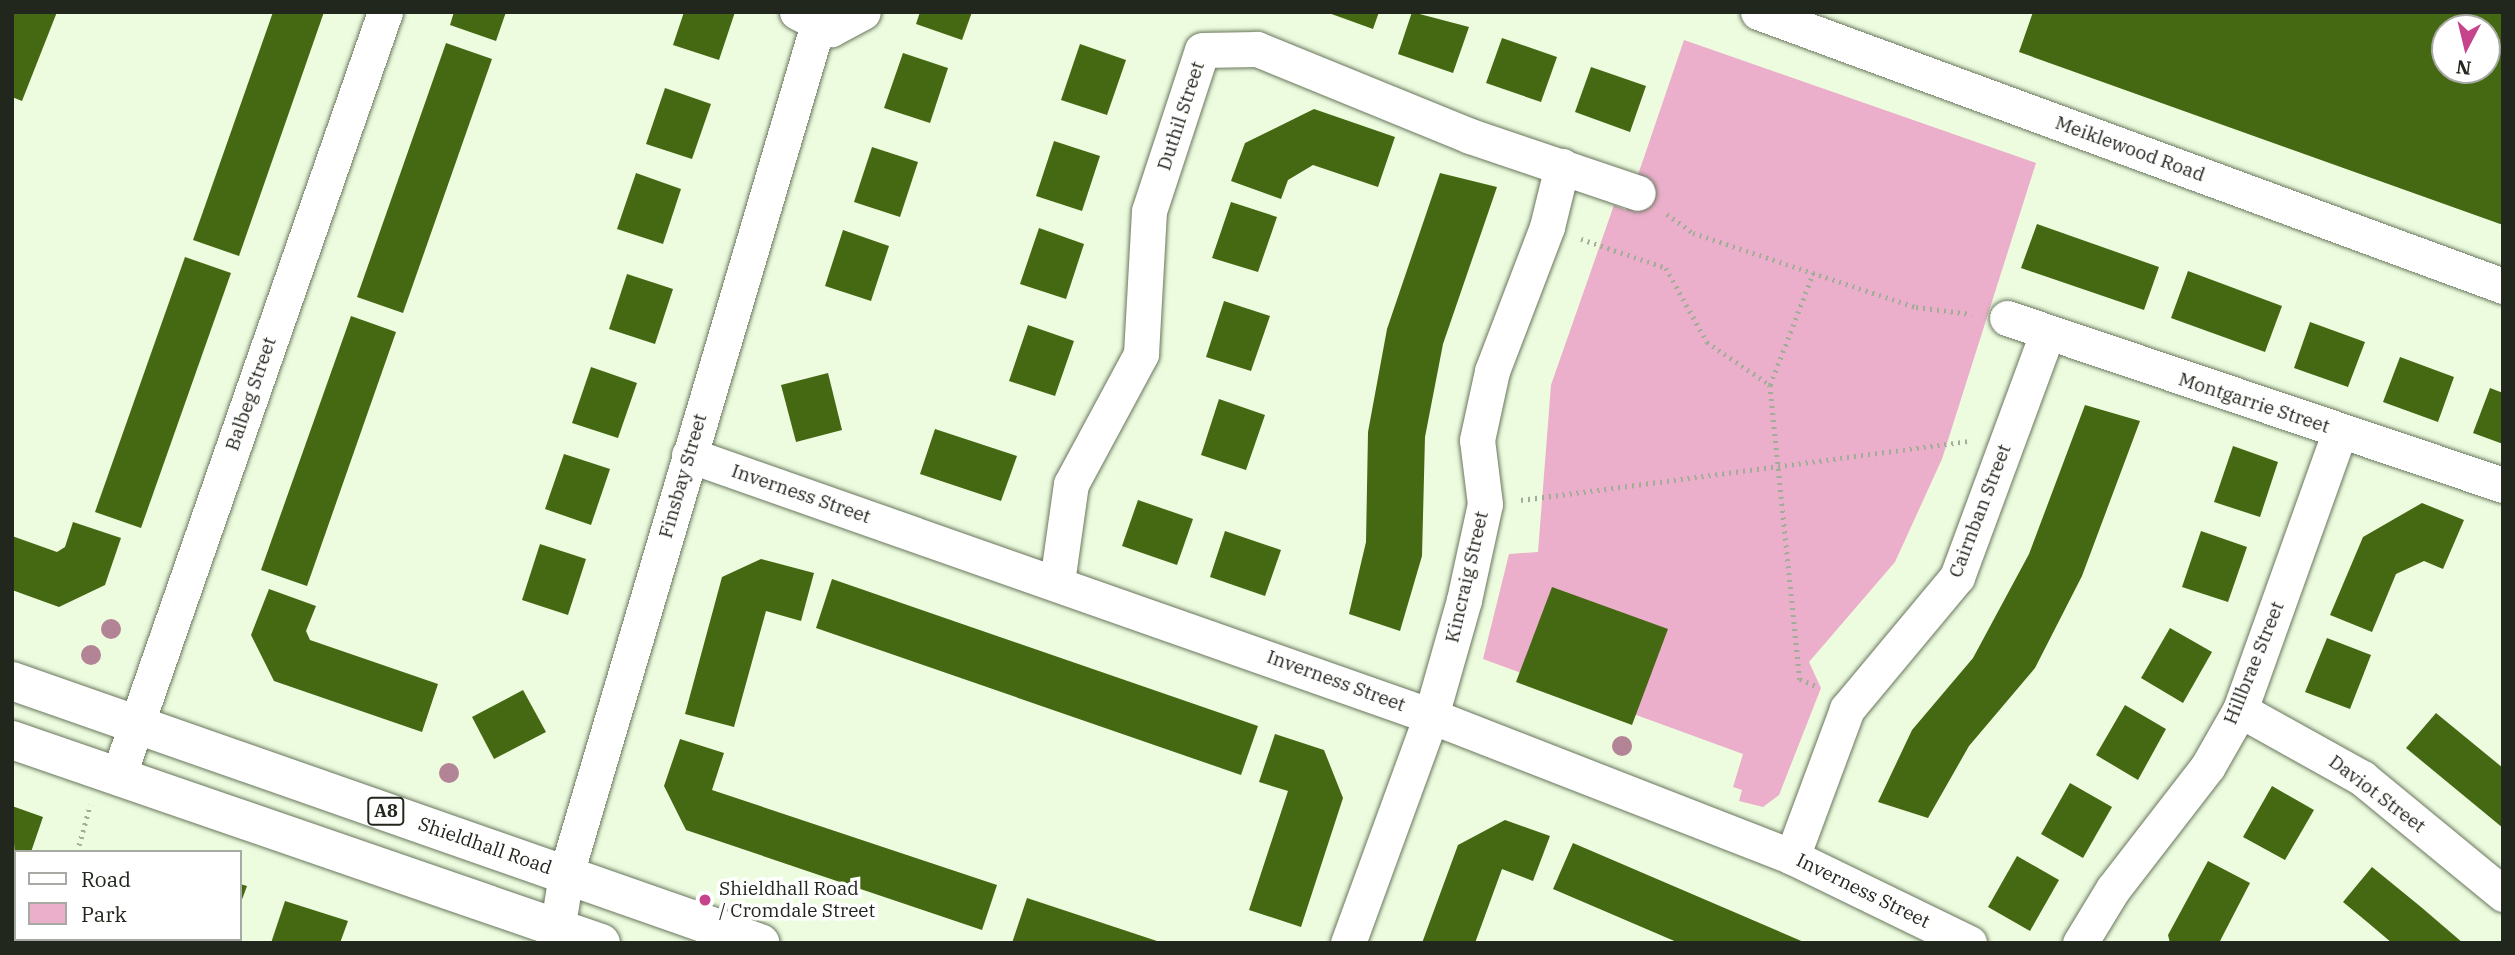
<!DOCTYPE html>
<style>
body{margin:0}
#map{position:relative;width:2515px;height:955px;overflow:hidden;background:#edfcdf;font-family:"IBM Plex Serif",serif}
div>[style]{position:absolute}
.green>*{inset:0;background:#ebafcb}
.building>*{inset:0;background:#456813}
.path>*{height:4.5px;margin-top:-2.25px;transform-origin:0;background:repeating-linear-gradient(90deg,#a2ad97 0 2px,transparent 0 7px)}
.roads{filter:drop-shadow(0 0 2px #69765d) drop-shadow(0 0 2px #69765d)}
.lane>*{height:18px;margin:-9px;padding:0 9px;transform-origin:9px;border-radius:9px;background:#fff}
.street>*{height:35px;margin:-17.5px;padding:0 17.5px;transform-origin:17.5px;border-radius:17.5px;background:#fff}
.primary>*{height:38px;margin:-19px;padding:0 19px;transform-origin:19px;border-radius:19px;background:#fff}
.trees>*{width:20px;height:20px;margin:-10px;border-radius:50%;background:#b38396}
.dots>*{width:19px;height:19px;translate:-50% -50%;box-sizing:border-box;border:4px solid #fff;border-radius:50%}
span{translate:-50% -50%;white-space:nowrap;text-align:center;line-height:1.15;-webkit-text-stroke:7px #fff;paint-order:stroke}
.shield-label span{padding:2px 5px;background:#fff;border:2px solid;border-radius:5px;-webkit-text-stroke-width:0}
.shield-label{font-size:18px;color:#22271d;font-weight:700}
.street-label{font-size:19px;color:#22271d}
.poi-label{font-size:19px;color:#22271d}
.left{translate:0 -50%;text-align:left}
.frame{position:absolute;inset:0;border:14px solid #22271d;pointer-events:none}
.legend{position:absolute;left:14px;top:850px;width:228px;height:91px;box-sizing:border-box;background:#fff;border:2px solid #a7a9a5;margin:0;padding:9px 12px;list-style:none;font-size:21px;color:#22271d}
.legend li{display:flex;align-items:center;gap:14px;height:35px}
.legend b{width:35px;border:2px solid #a7a9a5}
.north{position:absolute;left:2431px;top:14px;width:70px;height:70px;box-sizing:border-box;background:#fff;border:2px solid #a7a9a5;border-radius:50%;rotate:187deg;font-size:19px;font-weight:700;line-height:28px;text-align:center;color:#22271d}
.north::after{content:'';display:block;margin:auto;width:24px;height:32px;background:#c6448c;clip-path:polygon(50% 0,100% 100%,50% 72%,0 100%)}
</style>
<div id="map">
<div class="green">
<i style="clip-path:polygon(1684px 40px,2036px 163px,1942px 459px,1895px 562px,1809px 662px,1821px 688px,1779px 795px,1763px 807px,1739px 801px,1742px 790px,1733px 787px,1743px 754px,1483px 659px,1509px 554px,1538px 552px,1551px 385px,1614px 205px,1626px 210px)"></i>
</div>
<div class="building">
<i style="clip-path:polygon(12px 12px,57px 12px,22px 101px,12px 97px)"></i>
<i style="clip-path:polygon(273px 12px,324px 12px,239px 256px,193px 240px)"></i>
<i style="clip-path:polygon(454px 12px,506px 12px,496px 41px,450px 25px)"></i>
<i style="clip-path:polygon(684px 12px,735px 12px,719px 60px,673px 45px)"></i>
<i style="clip-path:polygon(920px 12px,972px 12px,962px 40px,916px 24px)"></i>
<i style="clip-path:polygon(1326px 12px,1379px 12px,1373px 29px)"></i>
<i style="clip-path:polygon(1412px 12px,1469px 27px,1453px 73px,1398px 54px)"></i>
<i style="clip-path:polygon(evenodd,2033px 12px,2503px 12px,2503px 225px,2019px 52px,2033px 12px,2445px 28px,2487px 28px,2487px 70px,2445px 70px,2445px 28px)"></i>
<i style="clip-path:polygon(1502px 38px,1557px 57px,1541px 102px,1486px 83px)"></i>
<i style="clip-path:polygon(446px 43px,492px 59px,403px 313px,357px 297px)"></i>
<i style="clip-path:polygon(1080px 44px,1126px 60px,1107px 115px,1061px 100px)"></i>
<i style="clip-path:polygon(903px 53px,948px 68px,930px 123px,884px 108px)"></i>
<i style="clip-path:polygon(1591px 67px,1646px 86px,1630px 132px,1575px 112px)"></i>
<i style="clip-path:polygon(665px 88px,711px 104px,692px 159px,646px 144px)"></i>
<i style="clip-path:polygon(1314px 109px,1395px 137px,1378px 187px,1313px 165px,1288px 180px,1281px 199px,1231px 181px,1245px 143px)"></i>
<i style="clip-path:polygon(1054px 141px,1100px 156px,1082px 211px,1036px 196px)"></i>
<i style="clip-path:polygon(872px 147px,918px 162px,900px 217px,854px 202px)"></i>
<i style="clip-path:polygon(636px 173px,681px 189px,663px 244px,617px 229px)"></i>
<i style="clip-path:polygon(1440px 173px,1497px 187px,1443px 344px,1425px 437px,1422px 556px,1400px 631px,1349px 614px,1366px 542px,1368px 432px,1387px 329px)"></i>
<i style="clip-path:polygon(1231px 202px,1277px 217px,1258px 272px,1212px 258px)"></i>
<i style="clip-path:polygon(2037px 224px,2159px 267px,2144px 310px,2021px 268px)"></i>
<i style="clip-path:polygon(1039px 228px,1084px 244px,1066px 299px,1020px 284px)"></i>
<i style="clip-path:polygon(843px 230px,889px 246px,871px 301px,825px 286px)"></i>
<i style="clip-path:polygon(185px 257px,231px 273px,141px 528px,95px 512px)"></i>
<i style="clip-path:polygon(2188px 271px,2282px 306px,2265px 352px,2171px 318px)"></i>
<i style="clip-path:polygon(627px 274px,673px 289px,655px 344px,609px 329px)"></i>
<i style="clip-path:polygon(1224px 301px,1270px 316px,1251px 371px,1206px 357px)"></i>
<i style="clip-path:polygon(351px 316px,396px 332px,307px 586px,261px 570px)"></i>
<i style="clip-path:polygon(2310px 322px,2365px 342px,2348px 387px,2294px 368px)"></i>
<i style="clip-path:polygon(1028px 325px,1074px 341px,1055px 396px,1009px 381px)"></i>
<i style="clip-path:polygon(2400px 357px,2454px 377px,2438px 422px,2383px 402px)"></i>
<i style="clip-path:polygon(591px 367px,637px 383px,618px 438px,572px 423px)"></i>
<i style="clip-path:polygon(828px 373px,842px 430px,796px 442px,781px 385px)"></i>
<i style="clip-path:polygon(2490px 388px,2503px 393px,2503px 444px,2473px 433px)"></i>
<i style="clip-path:polygon(1219px 399px,1265px 415px,1246px 470px,1201px 455px)"></i>
<i style="clip-path:polygon(2085px 405px,2140px 421px,2082px 576px,2035px 668px,1969px 746px,1928px 818px,1878px 802px,1912px 730px,1973px 658px,2029px 554px)"></i>
<i style="clip-path:polygon(935px 429px,1017px 456px,1001px 501px,920px 474px)"></i>
<i style="clip-path:polygon(2233px 446px,2278px 462px,2260px 517px,2214px 502px)"></i>
<i style="clip-path:polygon(564px 454px,610px 469px,591px 525px,545px 509px)"></i>
<i style="clip-path:polygon(1138px 500px,1193px 519px,1177px 565px,1122px 546px)"></i>
<i style="clip-path:polygon(2422px 503px,2464px 520px,2443px 569px,2424px 561px,2396px 574px,2372px 632px,2330px 615px,2363px 537px)"></i>
<i style="clip-path:polygon(73px 522px,121px 538px,105px 585px,59px 607px,12px 590px,12px 536px,57px 552px,65px 547px)"></i>
<i style="clip-path:polygon(1225px 531px,1281px 550px,1265px 596px,1210px 577px)"></i>
<i style="clip-path:polygon(2201px 531px,2247px 547px,2228px 602px,2182px 587px)"></i>
<i style="clip-path:polygon(540px 544px,586px 559px,568px 615px,522px 600px)"></i>
<i style="clip-path:polygon(761px 559px,814px 573px,801px 621px,766px 611px,734px 727px,685px 714px,722px 577px)"></i>
<i style="clip-path:polygon(832px 579px,1258px 726px,1241px 775px,816px 628px)"></i>
<i style="clip-path:polygon(1552px 587px,1668px 629px,1632px 725px,1516px 682px)"></i>
<i style="clip-path:polygon(269px 589px,316px 606px,306px 631px,310px 640px,438px 684px,422px 732px,274px 681px,251px 635px)"></i>
<i style="clip-path:polygon(2170px 628px,2212px 652px,2183px 703px,2141px 678px)"></i>
<i style="clip-path:polygon(2327px 638px,2371px 655px,2350px 709px,2305px 692px)"></i>
<i style="clip-path:polygon(523px 690px,546px 732px,494px 759px,472px 717px)"></i>
<i style="clip-path:polygon(2125px 705px,2166px 729px,2138px 780px,2096px 755px)"></i>
<i style="clip-path:polygon(2436px 713px,2503px 768px,2503px 828px,2406px 748px)"></i>
<i style="clip-path:polygon(1275px 734px,1324px 750px,1343px 798px,1301px 927px,1249px 910px,1288px 791px,1259px 782px)"></i>
<i style="clip-path:polygon(680px 739px,724px 753px,712px 790px,997px 885px,982px 930px,686px 830px,664px 786px)"></i>
<i style="clip-path:polygon(2070px 783px,2112px 807px,2083px 858px,2041px 834px)"></i>
<i style="clip-path:polygon(2272px 786px,2314px 810px,2285px 860px,2243px 837px)"></i>
<i style="clip-path:polygon(12px 806px,43px 817px,31px 852px,16px 852px,16px 879px)"></i>
<i style="clip-path:polygon(1505px 820px,1550px 836px,1533px 881px,1502px 869px,1475px 943px,1422px 943px,1458px 845px)"></i>
<i style="clip-path:polygon(1573px 843px,1806px 943px,1679px 943px,1553px 889px)"></i>
<i style="clip-path:polygon(2017px 856px,2059px 880px,2030px 931px,1988px 907px)"></i>
<i style="clip-path:polygon(2208px 861px,2250px 883px,2219px 943px,2170px 943px,2168px 935px)"></i>
<i style="clip-path:polygon(2372px 867px,2421px 907px,2463px 943px,2392px 943px,2366px 921px,2343px 902px)"></i>
<i style="clip-path:polygon(240px 884px,247px 886px,240px 905px)"></i>
<i style="clip-path:polygon(1027px 898px,1160px 942px,1160px 943px,1012px 943px)"></i>
<i style="clip-path:polygon(285px 901px,348px 921px,340px 943px,271px 943px)"></i>
</div>
<div class="path">
<i style="left:1667px;top:214px;width:32px;rotate:36deg"></i>
<i style="left:1693px;top:233px;width:235px;rotate:18.4deg"></i>
<i style="left:1916px;top:307px;width:56px;rotate:7.1deg"></i>
<i style="left:1581px;top:239px;width:90px;rotate:18.8deg"></i>
<i style="left:1666px;top:268px;width:85px;rotate:61deg"></i>
<i style="left:1707px;top:342px;width:76px;rotate:34.3deg"></i>
<i style="left:1770px;top:385px;width:296px;rotate:84.2deg"></i>
<i style="left:1800px;top:679px;width:20px;rotate:24deg"></i>
<i style="left:1770px;top:385px;width:120px;rotate:-69deg"></i>
<i style="left:1521px;top:500px;width:453px;rotate:-7.5deg"></i>
<i style="left:77px;top:852px;width:49px;rotate:-74.5deg"></i>
</div>
<div class="roads">
<div class="lane">
<i style="left:45px;top:943px;width:4px;rotate:-76deg"></i>
</div>
<div class="street">
<i style="left:797px;top:12px;width:38px;rotate:27deg"></i>
<i style="left:831px;top:29px;width:36px;rotate:-28deg"></i>
<i style="left:1758px;top:12px;width:794px;rotate:20.19deg"></i>
<i style="left:2007px;top:318px;width:523px;rotate:18.61deg"></i>
<i style="left:689px;top:455px;width:787px;rotate:19.38deg"></i>
<i style="left:1431px;top:716px;width:388px;rotate:21.3deg"></i>
<i style="left:1792px;top:857px;width:197px;rotate:25.9deg"></i>
<i style="left:1057px;top:582px;width:99px;rotate:-81.9deg"></i>
<i style="left:1071px;top:484px;width:148px;rotate:-61.7deg"></i>
<i style="left:1141px;top:354px;width:143px;rotate:-86.8deg"></i>
<i style="left:1149px;top:211px;width:169px;rotate:-71.8deg"></i>
<i style="left:1202px;top:50px;width:55px;rotate:-1deg"></i>
<i style="left:1257px;top:49px;width:230px;rotate:22.2deg"></i>
<i style="left:1470px;top:136px;width:177px;rotate:18.7deg"></i>
<i style="left:2240px;top:710px;width:140px;rotate:29.1deg"></i>
<i style="left:2362px;top:778px;width:183px;rotate:39.4deg"></i>
<i style="left:118px;top:777px;width:810px;rotate:-70.76deg"></i>
<i style="left:1792px;top:857px;width:158px;rotate:-69.6deg"></i>
<i style="left:1847px;top:709px;width:172px;rotate:-50.2deg"></i>
<i style="left:1957px;top:577px;width:259px;rotate:-69.7deg"></i>
<i style="left:555px;top:943px;width:70px;rotate:-80.9deg"></i>
<i style="left:566px;top:874px;width:883px;rotate:-73.49deg"></i>
<i style="left:1348px;top:943px;width:242px;rotate:-69.9deg"></i>
<i style="left:1431px;top:716px;width:121px;rotate:-74.1deg"></i>
<i style="left:1464px;top:600px;width:98px;rotate:-77.7deg"></i>
<i style="left:1485px;top:504px;width:64px;rotate:-97.1deg"></i>
<i style="left:1477px;top:440px;width:71px;rotate:-77.7deg"></i>
<i style="left:1492px;top:371px;width:154px;rotate:-69.1deg"></i>
<i style="left:1547px;top:227px;width:63px;rotate:-76.2deg"></i>
<i style="left:2080px;top:943px;width:63px;rotate:-58.6deg"></i>
<i style="left:2113px;top:889px;width:155px;rotate:-52.3deg"></i>
<i style="left:2208px;top:766px;width:64px;rotate:-60.3deg"></i>
<i style="left:2240px;top:710px;width:296px;rotate:-70.3deg"></i>
</div>
<div class="primary">
<i style="left:12px;top:681px;width:793px;rotate:19.3deg"></i>
<i style="left:12px;top:740px;width:623px;rotate:19.02deg"></i>
</div>
</div>
<div class="trees">
<i style="left:111px;top:629px"></i>
<i style="left:91px;top:655px"></i>
<i style="left:1622px;top:746px"></i>
<i style="left:449px;top:773px"></i>
</div>
<div class="dots">
<i style="left:705px;top:900px;background:#c6448c"></i>
</div>
<div class="shield-label">
<span style="left:386px;top:811px">A8</span>
</div>
<div class="street-label">
<span style="left:1181px;top:116px;rotate:-72deg">Duthil Street</span>
<span style="left:2130px;top:149px;rotate:20deg">Meiklewood Road</span>
<span style="left:251px;top:394px;rotate:-71deg">Balbeg Street</span>
<span style="left:2254px;top:403px;rotate:18deg">Montgarrie Street</span>
<span style="left:683px;top:476px;rotate:-74deg">Finsbay Street</span>
<span style="left:801px;top:494px;rotate:19deg">Inverness Street</span>
<span style="left:1980px;top:511px;rotate:-69deg">Cairnban Street</span>
<span style="left:1467px;top:577px;rotate:-77deg">Kincraig Street</span>
<span style="left:2254px;top:663px;rotate:-68deg">Hillbrae Street</span>
<span style="left:1336px;top:681px;rotate:20deg">Inverness Street</span>
<span style="left:2377px;top:794px;rotate:37deg">Daviot Street</span>
<span style="left:485px;top:846px;rotate:19deg">Shieldhall Road</span>
<span style="left:1863px;top:891px;rotate:26deg">Inverness Street</span>
</div>
<div class="poi-label">
<span class="left" style="left:719px;top:900px">Shieldhall Road<br>/ Cromdale Street</span>
</div>
<div class="frame"></div>
<ul class="legend">
<li><b style="height:9px;background:#fff"></b>Road</li>
<li><b style="height:19px;background:#ebafcb"></b>Park</li>
</ul>
<div class="north">N</div>
</div>
